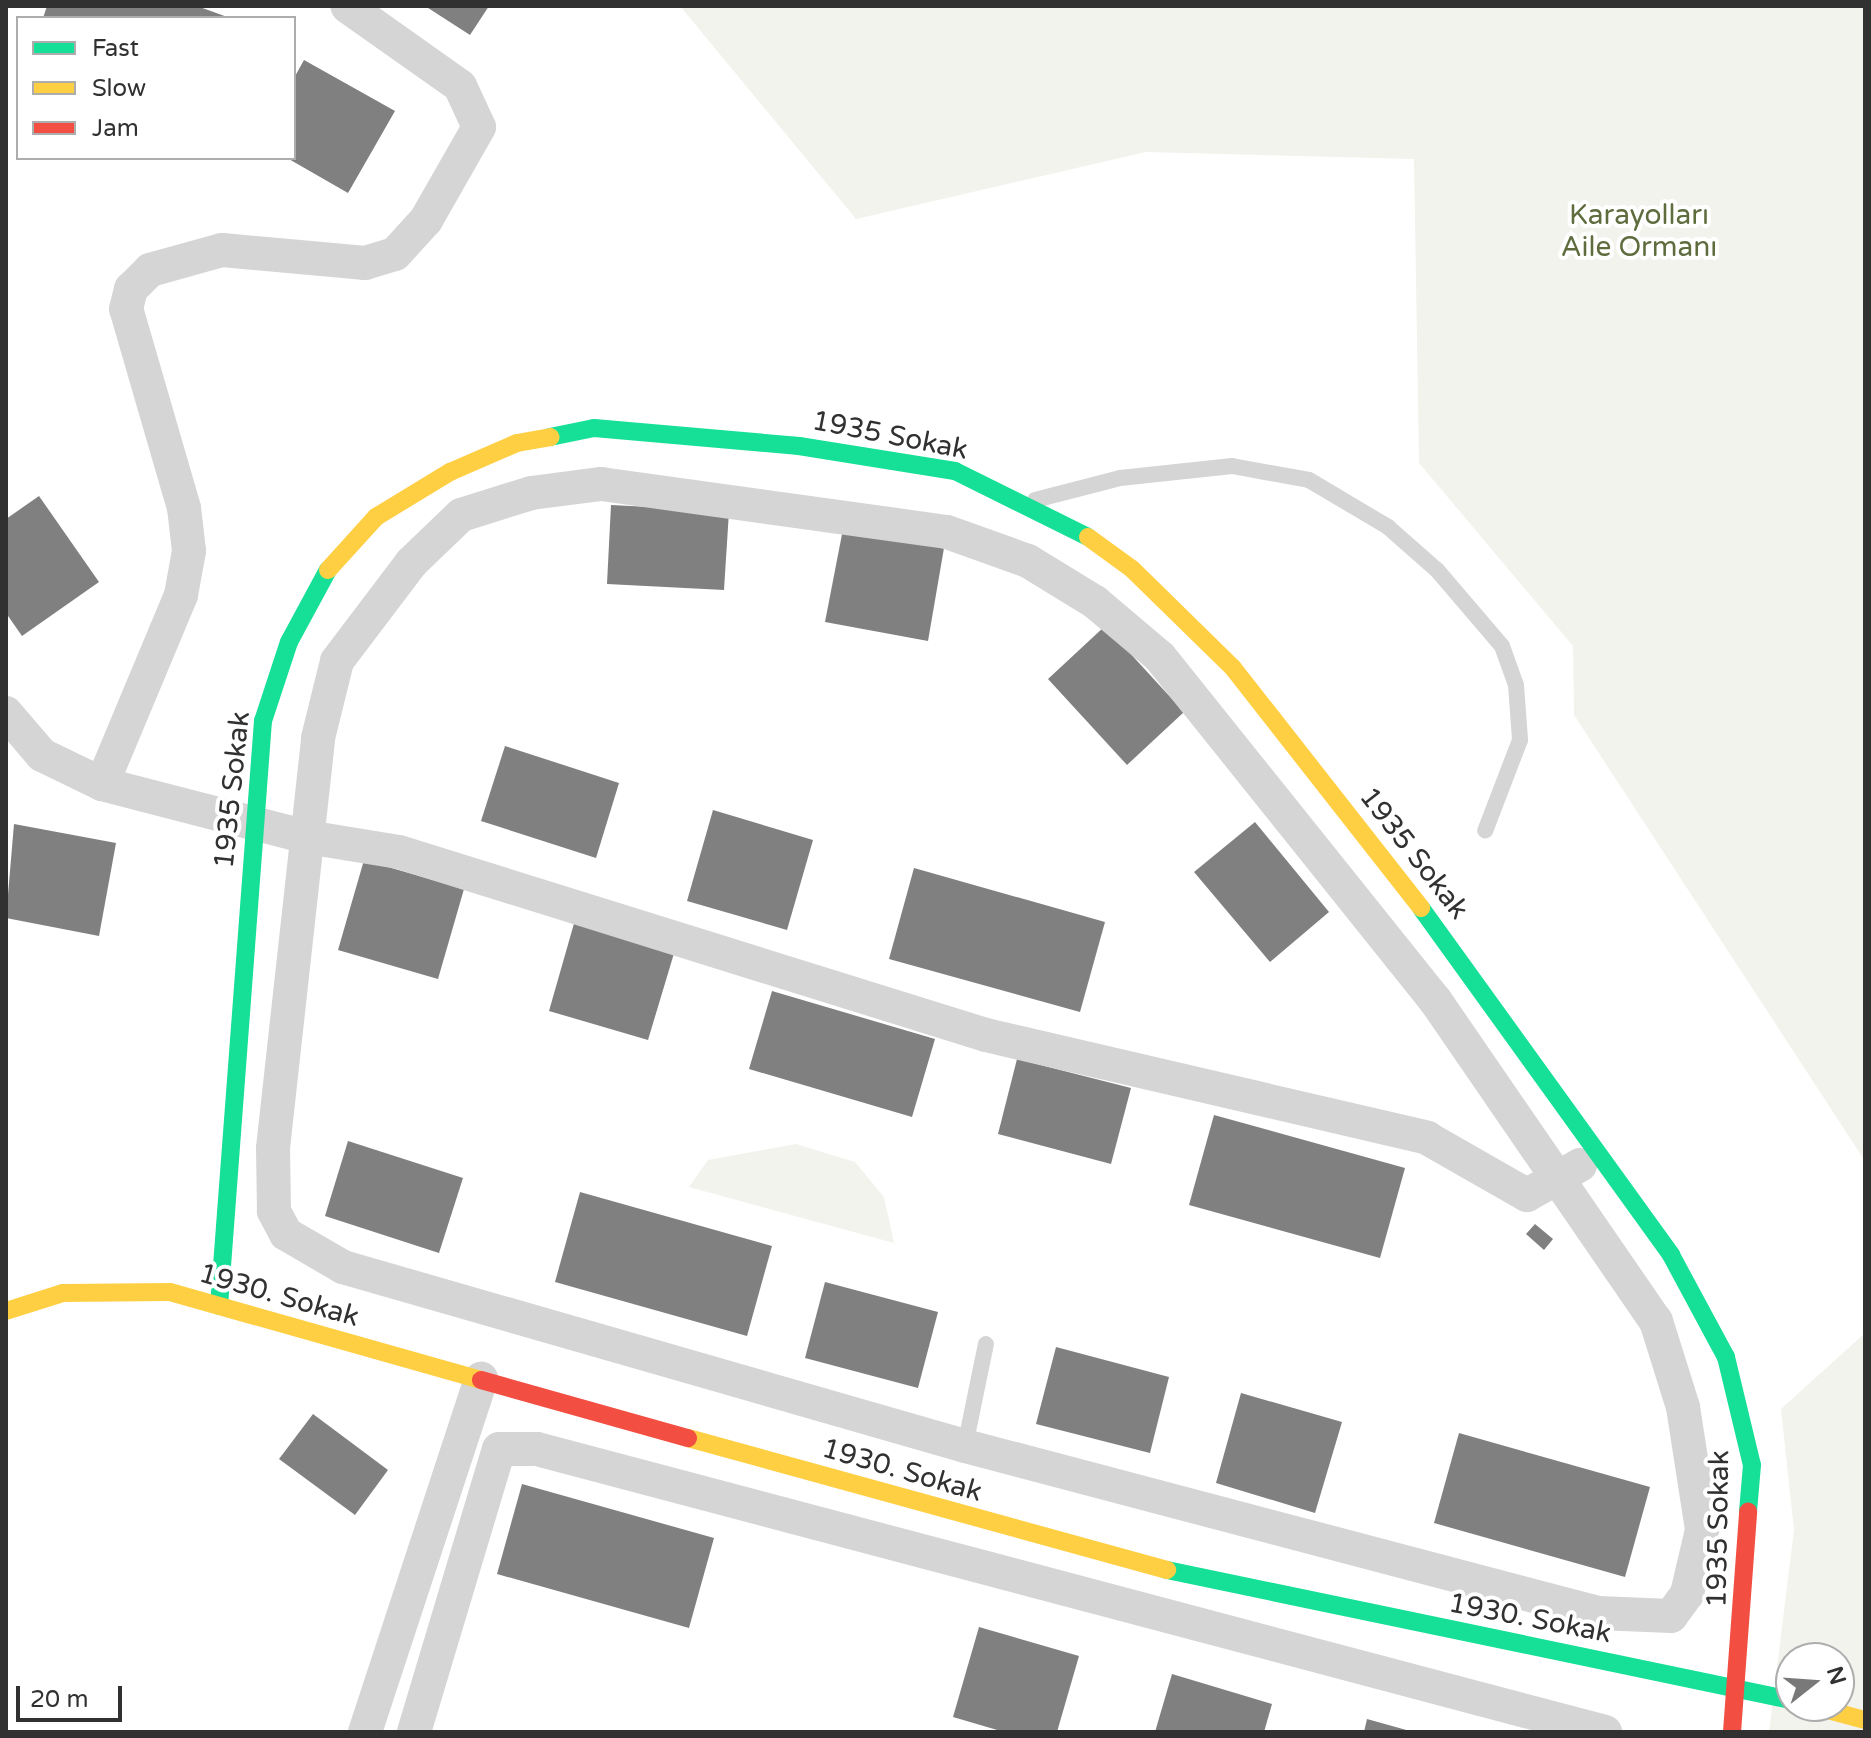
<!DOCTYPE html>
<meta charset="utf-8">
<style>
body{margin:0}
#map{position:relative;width:1871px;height:1738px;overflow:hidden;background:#fff;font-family:"Varela Round",sans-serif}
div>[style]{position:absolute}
.green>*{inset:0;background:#f2f3ec}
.building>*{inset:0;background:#808080}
.lane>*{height:16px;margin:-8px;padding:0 8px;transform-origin:8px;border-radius:8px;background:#d5d5d5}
.street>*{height:34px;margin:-17px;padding:0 17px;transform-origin:17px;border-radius:17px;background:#d5d5d5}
.fast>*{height:18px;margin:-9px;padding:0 9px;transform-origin:9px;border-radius:9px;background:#16e098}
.slow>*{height:18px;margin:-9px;padding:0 9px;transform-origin:9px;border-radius:9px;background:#ffcf43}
.jam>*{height:18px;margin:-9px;padding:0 9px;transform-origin:9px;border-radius:9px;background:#f24e42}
span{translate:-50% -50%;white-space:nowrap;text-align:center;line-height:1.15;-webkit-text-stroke:8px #fff;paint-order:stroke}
.park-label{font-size:28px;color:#5e6c3e}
.street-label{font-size:28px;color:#313131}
.frame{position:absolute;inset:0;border:8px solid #313131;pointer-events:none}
.legend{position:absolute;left:16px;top:16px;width:280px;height:144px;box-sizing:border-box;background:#fff;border:2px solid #adadad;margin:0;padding:10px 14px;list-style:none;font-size:24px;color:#313131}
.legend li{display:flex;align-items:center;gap:16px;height:40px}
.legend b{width:40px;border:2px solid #adadad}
.north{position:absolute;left:1775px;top:1642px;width:80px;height:80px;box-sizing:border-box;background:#fff;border:2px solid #adadad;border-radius:50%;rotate:73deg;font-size:22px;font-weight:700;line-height:32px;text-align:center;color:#313131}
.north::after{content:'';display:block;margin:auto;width:28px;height:36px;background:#797979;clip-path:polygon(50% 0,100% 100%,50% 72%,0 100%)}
.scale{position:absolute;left:16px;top:1686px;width:106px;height:36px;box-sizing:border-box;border:4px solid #313131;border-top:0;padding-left:10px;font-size:24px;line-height:28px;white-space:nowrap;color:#313131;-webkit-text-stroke:6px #fff;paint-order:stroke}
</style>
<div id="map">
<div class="green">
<i style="clip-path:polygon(680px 6px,1865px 6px,1865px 1161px,1574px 715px,1573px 646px,1419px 463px,1414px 159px,1146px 152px,856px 219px)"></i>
<i style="clip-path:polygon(796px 1144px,855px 1162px,884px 1197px,894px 1243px,689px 1187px,708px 1160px)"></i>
<i style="clip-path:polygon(evenodd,1865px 1333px,1865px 1732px,1769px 1732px,1794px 1530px,1781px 1409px,1865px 1333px,1791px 1658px,1839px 1658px,1839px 1706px,1791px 1706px,1791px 1658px)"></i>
</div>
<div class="building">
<i style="clip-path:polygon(47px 6px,197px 6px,230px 18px,43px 18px)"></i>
<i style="clip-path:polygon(425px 6px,489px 6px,470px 35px)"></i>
<i style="clip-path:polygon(304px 60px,395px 111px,348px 193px,287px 158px,294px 158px,294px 78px)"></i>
<i style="clip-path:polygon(39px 496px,99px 582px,22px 636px,6px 613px,6px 519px)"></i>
<i style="clip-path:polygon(611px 505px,729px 511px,724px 590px,607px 584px)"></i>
<i style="clip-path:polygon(843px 529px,944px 548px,928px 641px,825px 622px)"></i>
<i style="clip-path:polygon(1105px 626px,1184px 712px,1127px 765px,1048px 679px)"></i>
<i style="clip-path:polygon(505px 746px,619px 783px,596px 858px,481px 821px)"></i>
<i style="clip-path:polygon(713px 810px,813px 840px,787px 930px,687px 901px)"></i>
<i style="clip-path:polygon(1255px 822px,1329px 912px,1270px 962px,1194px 872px)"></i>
<i style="clip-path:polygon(14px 824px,116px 843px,99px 936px,6px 918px)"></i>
<i style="clip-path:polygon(364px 860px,464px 889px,438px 979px,338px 950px)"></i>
<i style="clip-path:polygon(914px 868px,1105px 922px,1080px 1012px,889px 959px)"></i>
<i style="clip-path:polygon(575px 920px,675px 950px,648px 1040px,549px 1011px)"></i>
<i style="clip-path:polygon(772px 991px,935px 1039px,912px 1117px,749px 1069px)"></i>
<i style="clip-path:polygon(1017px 1059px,1131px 1088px,1111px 1164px,998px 1134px)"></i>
<i style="clip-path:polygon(1214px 1115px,1405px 1168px,1380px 1258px,1189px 1205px)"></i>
<i style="clip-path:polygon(348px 1141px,463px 1178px,439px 1253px,325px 1216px)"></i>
<i style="clip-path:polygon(580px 1192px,772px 1246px,747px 1336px,555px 1282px)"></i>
<i style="clip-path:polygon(1535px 1224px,1553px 1239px,1544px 1250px,1526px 1234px)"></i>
<i style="clip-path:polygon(825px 1282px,938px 1312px,918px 1388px,805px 1358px)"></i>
<i style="clip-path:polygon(1056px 1347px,1169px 1377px,1150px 1453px,1036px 1424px)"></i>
<i style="clip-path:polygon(1241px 1393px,1342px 1422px,1315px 1513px,1216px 1483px)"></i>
<i style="clip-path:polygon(313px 1414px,388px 1470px,355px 1515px,279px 1459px)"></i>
<i style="clip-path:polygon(1459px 1433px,1650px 1487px,1625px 1577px,1434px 1523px)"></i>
<i style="clip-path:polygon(522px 1484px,714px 1538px,689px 1628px,497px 1574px)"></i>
<i style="clip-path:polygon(979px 1627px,1079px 1656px,1057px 1732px,1004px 1732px,953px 1717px)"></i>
<i style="clip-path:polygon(1172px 1674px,1272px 1704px,1264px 1732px,1155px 1732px)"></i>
<i style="clip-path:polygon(1367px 1719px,1410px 1731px,1410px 1732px,1364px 1732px)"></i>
</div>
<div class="lane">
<i style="left:1035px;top:500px;width:88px;rotate:-14.5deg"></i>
<i style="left:1120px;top:478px;width:113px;rotate:-6.1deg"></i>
<i style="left:1232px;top:466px;width:78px;rotate:10.3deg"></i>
<i style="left:1309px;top:480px;width:92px;rotate:30.7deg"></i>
<i style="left:1388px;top:527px;width:65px;rotate:41.3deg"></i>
<i style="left:1437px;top:570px;width:100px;rotate:49.5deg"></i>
<i style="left:1502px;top:646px;width:41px;rotate:70.3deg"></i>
<i style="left:1516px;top:685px;width:55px;rotate:85.8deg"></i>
<i style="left:1520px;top:740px;width:97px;rotate:111deg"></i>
<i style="left:965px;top:1446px;width:104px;rotate:-78.4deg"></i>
</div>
<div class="street">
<i style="left:601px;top:484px;width:349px;rotate:7.9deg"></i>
<i style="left:947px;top:532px;width:86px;rotate:19.7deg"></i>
<i style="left:1028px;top:561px;width:79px;rotate:31.5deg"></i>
<i style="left:1095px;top:602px;width:85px;rotate:40.2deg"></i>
<i style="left:1160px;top:657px;width:440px;rotate:51.3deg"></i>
<i style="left:1435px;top:1000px;width:390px;rotate:55.5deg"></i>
<i style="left:1656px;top:1321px;width:90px;rotate:72.6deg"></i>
<i style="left:1683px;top:1407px;width:124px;rotate:81.2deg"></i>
<i style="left:1702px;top:1530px;width:66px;rotate:103.2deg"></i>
<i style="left:1687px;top:1594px;width:27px;rotate:126deg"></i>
<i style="left:1671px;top:1616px;width:73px;rotate:-177.6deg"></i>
<i style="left:1598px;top:1613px;width:655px;rotate:-165.22deg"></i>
<i style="left:965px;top:1446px;width:647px;rotate:-163.95deg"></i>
<i style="left:343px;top:1267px;width:66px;rotate:-149.9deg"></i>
<i style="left:286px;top:1234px;width:26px;rotate:-118deg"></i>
<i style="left:274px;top:1211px;width:63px;rotate:-90.9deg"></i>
<i style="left:273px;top:1148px;width:412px;rotate:-83.7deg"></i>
<i style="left:318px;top:738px;width:79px;rotate:-76.1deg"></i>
<i style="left:337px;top:661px;width:123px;rotate:-52.9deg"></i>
<i style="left:411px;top:563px;width:69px;rotate:-43.8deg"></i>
<i style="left:461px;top:515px;width:73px;rotate:-17.4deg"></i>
<i style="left:531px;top:493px;width:71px;rotate:-7.3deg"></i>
<i style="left:6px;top:713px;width:55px;rotate:49.4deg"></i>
<i style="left:42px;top:755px;width:67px;rotate:25.8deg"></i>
<i style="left:102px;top:784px;width:212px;rotate:14.5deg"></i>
<i style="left:307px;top:837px;width:93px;rotate:9.3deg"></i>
<i style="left:399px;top:852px;width:615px;rotate:17.32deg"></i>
<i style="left:986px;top:1035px;width:453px;rotate:13.1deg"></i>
<i style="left:1427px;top:1138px;width:115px;rotate:29.7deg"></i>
<i style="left:1527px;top:1195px;width:61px;rotate:-29.5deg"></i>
<i style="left:102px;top:784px;width:205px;rotate:-67.3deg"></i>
<i style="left:181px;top:595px;width:45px;rotate:-79.7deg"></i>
<i style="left:189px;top:551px;width:43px;rotate:-96.6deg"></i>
<i style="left:184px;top:508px;width:207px;rotate:-106.2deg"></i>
<i style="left:126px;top:309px;width:21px;rotate:-76deg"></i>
<i style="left:131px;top:289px;width:27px;rotate:-45deg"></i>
<i style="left:150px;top:270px;width:75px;rotate:-15.5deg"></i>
<i style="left:222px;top:250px;width:144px;rotate:5.2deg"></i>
<i style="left:365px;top:263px;width:31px;rotate:-17deg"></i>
<i style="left:395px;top:254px;width:46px;rotate:-47.6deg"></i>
<i style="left:426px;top:220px;width:107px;rotate:-60.3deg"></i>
<i style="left:479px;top:127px;width:45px;rotate:-114.9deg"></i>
<i style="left:460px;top:86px;width:138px;rotate:-144.7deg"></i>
<i style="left:365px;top:1732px;width:372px;rotate:-71.8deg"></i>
<i style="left:414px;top:1732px;width:295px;rotate:-73.3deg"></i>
<i style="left:499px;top:1449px;width:38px"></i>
<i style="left:537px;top:1449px;width:1105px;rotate:14.84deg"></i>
</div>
<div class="fast">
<i style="left:550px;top:437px;width:45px;rotate:-11.6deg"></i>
<i style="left:594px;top:428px;width:206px;rotate:5deg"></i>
<i style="left:799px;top:446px;width:158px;rotate:9.1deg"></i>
<i style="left:955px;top:471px;width:148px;rotate:26.4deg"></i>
<i style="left:1421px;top:908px;width:428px;rotate:54.2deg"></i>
<i style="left:1671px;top:1255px;width:116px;rotate:61.7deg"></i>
<i style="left:1726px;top:1357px;width:111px;rotate:76.5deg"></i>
<i style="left:1752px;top:1465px;width:47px;rotate:94.9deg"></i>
<i style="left:219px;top:1306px;width:587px;rotate:-85.7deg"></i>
<i style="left:263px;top:721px;width:83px;rotate:-71.8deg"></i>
<i style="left:289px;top:642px;width:82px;rotate:-61.6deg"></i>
<i style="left:1167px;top:1570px;width:637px;rotate:11.77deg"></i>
</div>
<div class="slow">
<i style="left:1088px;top:537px;width:54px;rotate:36deg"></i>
<i style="left:1132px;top:569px;width:141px;rotate:44.4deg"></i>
<i style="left:1233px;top:668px;width:305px;rotate:51.9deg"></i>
<i style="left:328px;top:570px;width:72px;rotate:-47.8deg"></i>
<i style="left:376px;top:517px;width:87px;rotate:-31.3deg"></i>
<i style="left:450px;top:472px;width:73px;rotate:-23.4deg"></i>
<i style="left:517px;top:443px;width:34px;rotate:-10deg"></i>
<i style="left:6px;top:1311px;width:60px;rotate:-17.5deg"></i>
<i style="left:63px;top:1293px;width:107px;rotate:-0.5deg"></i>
<i style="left:170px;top:1292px;width:323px;rotate:15.8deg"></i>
<i style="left:688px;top:1438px;width:497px;rotate:15.4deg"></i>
<i style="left:1813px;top:1706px;width:54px;rotate:15.1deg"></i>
</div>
<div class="jam">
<i style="left:481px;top:1380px;width:215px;rotate:15.7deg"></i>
<i style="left:1732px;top:1732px;width:221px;rotate:-85.8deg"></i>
</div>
<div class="park-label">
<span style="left:1639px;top:231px">Karayolları<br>Aile Ormanı</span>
</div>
<div class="street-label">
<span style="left:890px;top:435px;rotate:11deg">1935 Sokak</span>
<span style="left:232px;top:790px;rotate:-84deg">1935 Sokak</span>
<span style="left:1414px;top:853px;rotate:52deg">1935 Sokak</span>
<span style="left:279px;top:1295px;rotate:16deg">1930. Sokak</span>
<span style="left:902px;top:1470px;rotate:16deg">1930. Sokak</span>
<span style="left:1718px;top:1529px;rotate:-89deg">1935 Sokak</span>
<span style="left:1530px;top:1618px;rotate:11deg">1930. Sokak</span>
</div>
<div class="frame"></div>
<ul class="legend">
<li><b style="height:10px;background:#16e098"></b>Fast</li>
<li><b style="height:10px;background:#ffcf43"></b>Slow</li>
<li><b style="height:10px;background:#f24e42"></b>Jam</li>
</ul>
<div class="north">N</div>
<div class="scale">20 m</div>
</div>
